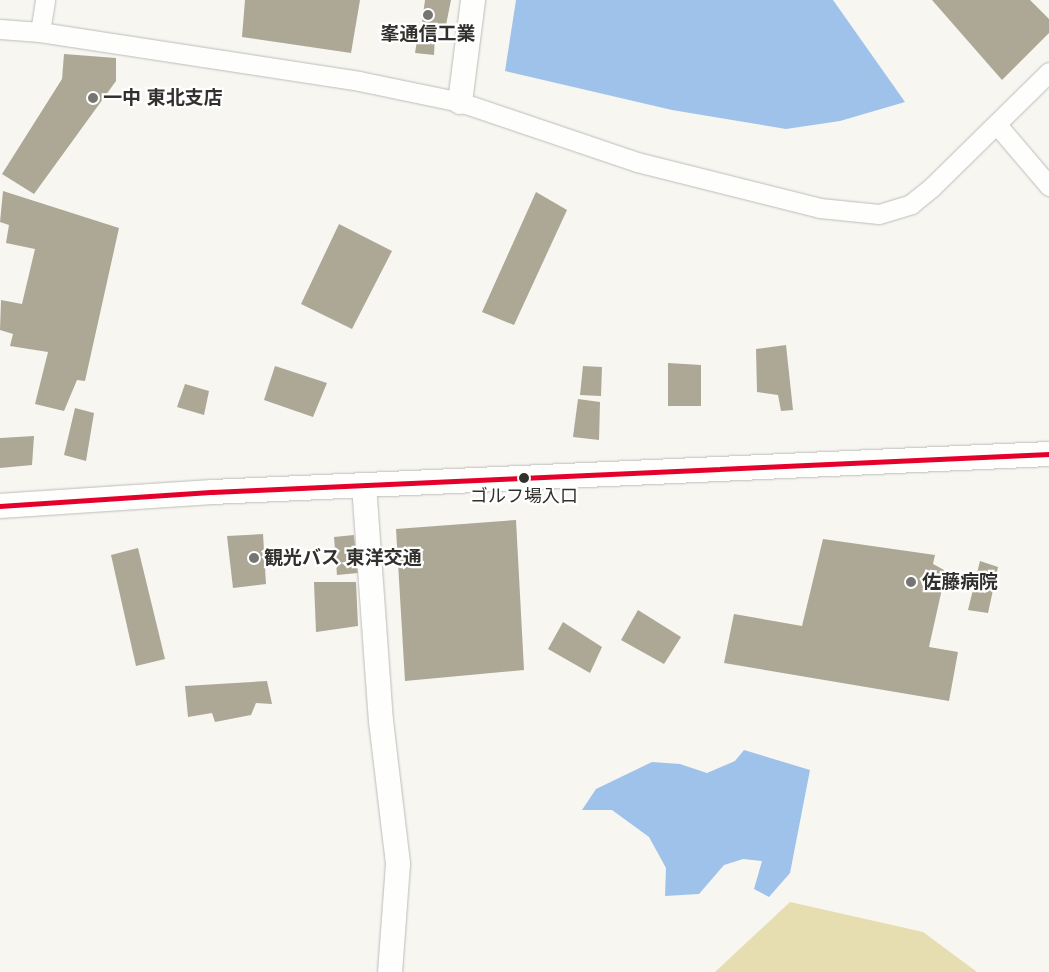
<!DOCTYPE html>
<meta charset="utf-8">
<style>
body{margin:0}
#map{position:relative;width:1049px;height:972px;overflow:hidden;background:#f7f6f1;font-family:Jost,"Noto Sans JP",sans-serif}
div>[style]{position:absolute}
.green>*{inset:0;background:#e6ddb1}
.water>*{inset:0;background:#9fc2eb}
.building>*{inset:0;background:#aca895}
.roads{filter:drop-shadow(0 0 1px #bdbcb9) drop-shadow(0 0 1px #bdbcb9)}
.minor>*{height:19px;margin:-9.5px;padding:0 9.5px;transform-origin:9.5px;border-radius:9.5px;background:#fefefd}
.tertiary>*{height:24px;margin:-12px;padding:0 12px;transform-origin:12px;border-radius:12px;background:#fefefd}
.bus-1>*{height:5px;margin:-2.5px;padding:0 2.5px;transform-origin:2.5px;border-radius:2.5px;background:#e4002b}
.dots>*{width:14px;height:14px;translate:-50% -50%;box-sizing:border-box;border:2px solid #fff;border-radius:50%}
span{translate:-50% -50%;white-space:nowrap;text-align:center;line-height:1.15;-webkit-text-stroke:4.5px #fff;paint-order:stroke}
.bus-label{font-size:18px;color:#31302d}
.poi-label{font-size:19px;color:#31302d;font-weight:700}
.left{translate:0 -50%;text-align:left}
</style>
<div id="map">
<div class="green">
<i style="clip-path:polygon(790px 902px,923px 932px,977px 972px,715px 972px)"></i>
</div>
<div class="water">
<i style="clip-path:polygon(516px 0,833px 0,905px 102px,840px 121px,786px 129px,672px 110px,505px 71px)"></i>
<i style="clip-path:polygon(744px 750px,810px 770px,790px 873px,769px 897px,754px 889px,762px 861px,743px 859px,724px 865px,699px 894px,665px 896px,666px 868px,649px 837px,612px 810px,582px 810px,596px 789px,652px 762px,680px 764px,707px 773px,735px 761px)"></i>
</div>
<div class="building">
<i style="clip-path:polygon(245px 0,360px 0,351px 53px,242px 37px)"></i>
<i style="clip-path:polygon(425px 0,451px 0,446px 25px,422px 22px)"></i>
<i style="clip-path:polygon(932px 0,1030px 0,1049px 19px,1049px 33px,1002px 80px)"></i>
<i style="clip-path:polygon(418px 34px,435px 35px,434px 55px,415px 53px)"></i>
<i style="clip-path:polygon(64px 54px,116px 58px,116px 81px,34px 194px,2px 174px,62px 79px)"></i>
<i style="clip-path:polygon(3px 191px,119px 228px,85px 381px,77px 380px,64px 411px,35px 404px,48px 352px,10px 346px,13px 334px,0 330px,1px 300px,22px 304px,35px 249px,6px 243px,9px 225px,0 222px)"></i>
<i style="clip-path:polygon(536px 192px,567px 210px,514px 325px,482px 312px)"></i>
<i style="clip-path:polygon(339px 224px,392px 251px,352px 329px,301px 304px)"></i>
<i style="clip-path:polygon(786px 345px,793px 410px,781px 411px,778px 395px,757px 392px,756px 349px)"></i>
<i style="clip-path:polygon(668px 363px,701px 365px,701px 406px,668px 406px)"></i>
<i style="clip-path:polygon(275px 366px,327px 383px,313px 417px,264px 400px)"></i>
<i style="clip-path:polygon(583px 366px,602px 367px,601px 396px,580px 395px)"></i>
<i style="clip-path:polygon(185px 384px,209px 391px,204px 415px,177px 407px)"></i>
<i style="clip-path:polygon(578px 399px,600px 402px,599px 440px,573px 437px)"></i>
<i style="clip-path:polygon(75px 408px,94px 413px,86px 461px,64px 455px)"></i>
<i style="clip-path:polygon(34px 436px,32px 465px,0 468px,0 438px)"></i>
<i style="clip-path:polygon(516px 520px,524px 670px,405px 681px,396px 529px)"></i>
<i style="clip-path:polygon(263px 534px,266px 584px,233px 588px,227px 536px)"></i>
<i style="clip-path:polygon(354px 535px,358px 573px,337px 575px,334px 537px)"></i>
<i style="clip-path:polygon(823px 539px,935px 555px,933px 564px,946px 571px,929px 647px,958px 652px,949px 701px,724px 663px,734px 614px,802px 626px)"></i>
<i style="clip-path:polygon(138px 548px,165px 659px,136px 666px,111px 555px)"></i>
<i style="clip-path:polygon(980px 561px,998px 567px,988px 613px,968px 610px)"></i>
<i style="clip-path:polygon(314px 582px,356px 582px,358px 626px,316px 632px)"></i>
<i style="clip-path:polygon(638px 610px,681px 637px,664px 664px,621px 640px)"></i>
<i style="clip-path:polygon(563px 622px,602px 647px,590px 673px,548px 649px)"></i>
<i style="clip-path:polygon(267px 681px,272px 704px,256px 703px,251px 715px,215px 722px,212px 713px,188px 717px,185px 686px)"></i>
</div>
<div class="roads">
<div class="minor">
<i style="left:0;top:29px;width:40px;rotate:4.3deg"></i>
<i style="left:40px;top:32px;width:323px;rotate:8.7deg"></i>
<i style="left:359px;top:81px;width:103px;rotate:11.7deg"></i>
<i style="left:460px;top:102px;width:187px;rotate:18.7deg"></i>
<i style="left:637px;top:162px;width:189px;rotate:14.1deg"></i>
<i style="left:820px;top:208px;width:59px;rotate:5.8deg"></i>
<i style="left:879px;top:214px;width:34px;rotate:-17deg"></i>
<i style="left:911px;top:204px;width:27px;rotate:-39deg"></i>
<i style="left:932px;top:187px;width:164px;rotate:-44.5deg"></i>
<i style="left:40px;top:32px;width:32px;rotate:-81deg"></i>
<i style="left:998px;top:126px;width:79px;rotate:49.6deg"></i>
</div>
<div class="tertiary">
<i style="left:460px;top:102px;width:103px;rotate:-82.7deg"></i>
<i style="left:364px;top:485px;width:237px;rotate:85.9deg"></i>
<i style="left:381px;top:721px;width:144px;rotate:83.2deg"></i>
<i style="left:398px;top:864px;width:108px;rotate:94.2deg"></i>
<i style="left:0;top:506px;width:212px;rotate:-3.8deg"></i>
<i style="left:212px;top:492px;width:838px;rotate:-2.6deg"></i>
</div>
</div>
<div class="bus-1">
<i style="left:0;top:506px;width:212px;rotate:-3.8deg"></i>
<i style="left:212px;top:492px;width:838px;rotate:-2.6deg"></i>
</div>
<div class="dots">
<i style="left:428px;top:15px;background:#767572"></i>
<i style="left:93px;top:98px;background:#767572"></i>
<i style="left:524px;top:478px;background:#31302d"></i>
<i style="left:254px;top:558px;background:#767572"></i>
<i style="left:911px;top:582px;background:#767572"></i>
</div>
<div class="bus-label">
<span style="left:524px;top:496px">ゴルフ場入口</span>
</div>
<div class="poi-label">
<span style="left:428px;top:34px">峯通信工業</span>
<span class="left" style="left:103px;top:98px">一中 東北支店</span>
<span class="left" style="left:264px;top:558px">観光バス 東洋交通</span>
<span class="left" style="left:922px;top:582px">佐藤病院</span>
</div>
</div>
